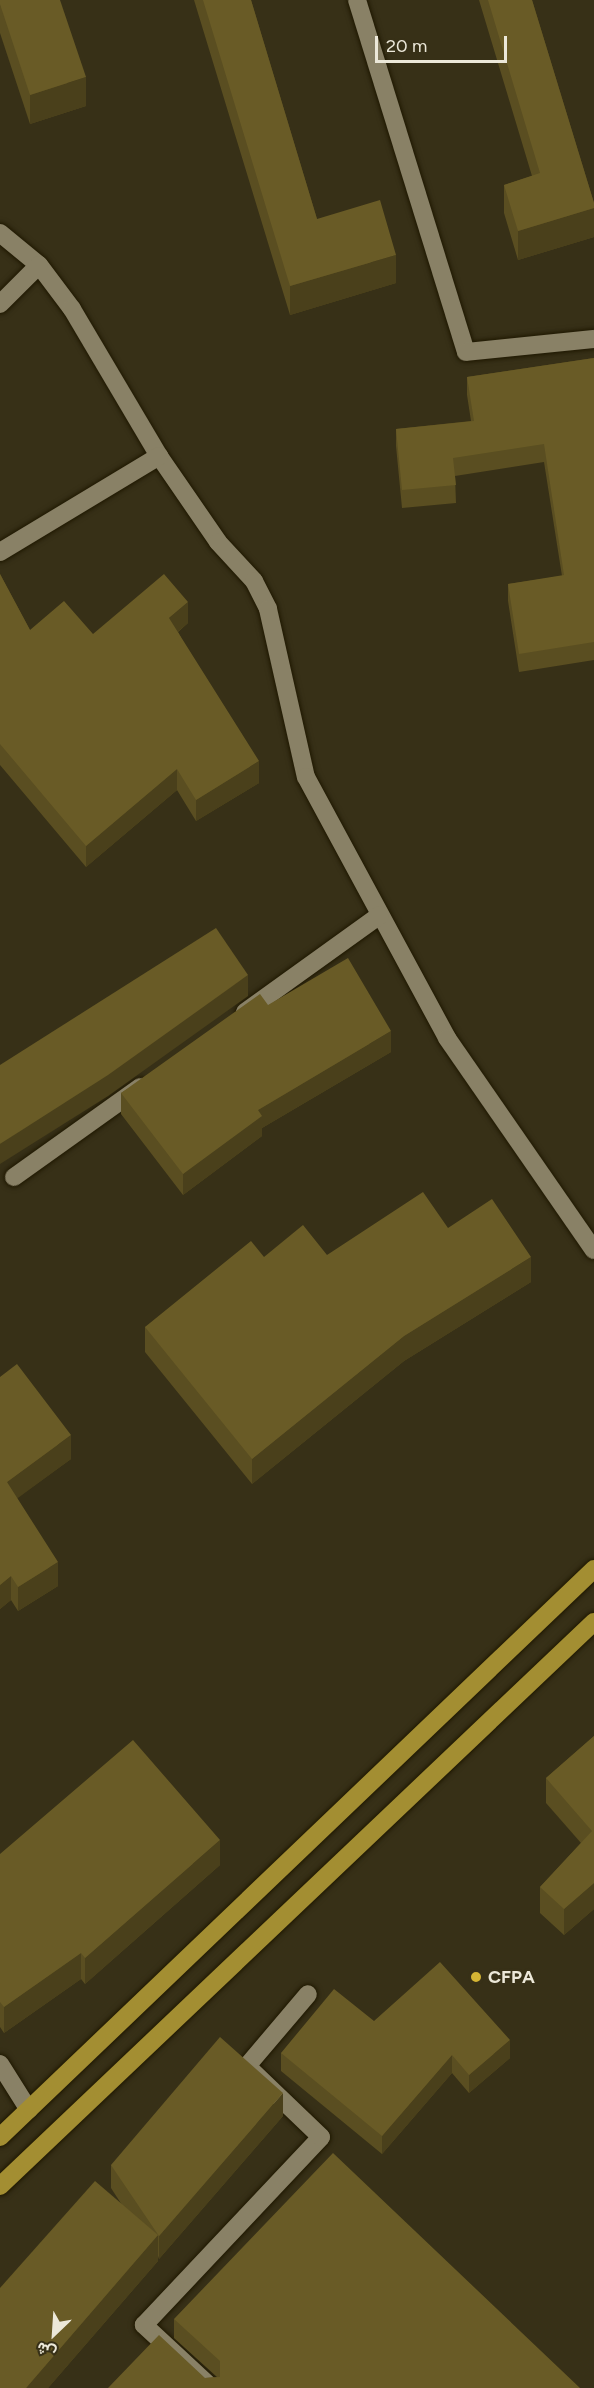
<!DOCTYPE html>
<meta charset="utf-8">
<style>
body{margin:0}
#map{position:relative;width:594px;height:2388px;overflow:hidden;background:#373017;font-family:Figtree,Vazirmatn,sans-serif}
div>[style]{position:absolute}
.roads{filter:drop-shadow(0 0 2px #1f1801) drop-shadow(0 0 2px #1f1801)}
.lane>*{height:18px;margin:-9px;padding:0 9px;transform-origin:9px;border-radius:9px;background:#898166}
.street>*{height:18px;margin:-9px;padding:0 9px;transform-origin:9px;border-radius:9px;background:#898166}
.primary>*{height:18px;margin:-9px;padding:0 9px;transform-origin:9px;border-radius:9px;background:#a38e32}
.wall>*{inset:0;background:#5a4e21}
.shaded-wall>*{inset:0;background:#4a401b}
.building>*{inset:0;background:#695b26}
.dots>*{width:16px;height:16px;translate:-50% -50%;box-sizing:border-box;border:3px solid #373017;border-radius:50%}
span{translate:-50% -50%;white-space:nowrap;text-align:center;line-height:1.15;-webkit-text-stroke:5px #373017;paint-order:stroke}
.poi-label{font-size:18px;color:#ece8d9;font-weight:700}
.left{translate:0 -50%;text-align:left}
.north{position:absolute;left:24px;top:2304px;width:60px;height:60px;-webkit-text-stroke:4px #373017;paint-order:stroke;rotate:205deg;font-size:16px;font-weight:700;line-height:24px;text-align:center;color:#ece8d9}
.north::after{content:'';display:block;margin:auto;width:21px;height:27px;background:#ece8d9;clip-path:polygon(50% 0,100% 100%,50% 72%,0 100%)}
.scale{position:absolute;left:375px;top:36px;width:132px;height:27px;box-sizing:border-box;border:3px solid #ece8d9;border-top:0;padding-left:8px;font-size:18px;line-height:21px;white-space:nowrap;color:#ece8d9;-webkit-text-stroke:4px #373017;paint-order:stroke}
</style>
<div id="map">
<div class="roads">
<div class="lane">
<i style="left:212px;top:2388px;width:93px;rotate:-137.2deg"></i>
<i style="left:144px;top:2325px;width:258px;rotate:-46.7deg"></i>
<i style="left:321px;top:2137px;width:103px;rotate:-136.2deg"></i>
<i style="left:247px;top:2066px;width:94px;rotate:-49.7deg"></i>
</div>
<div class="street">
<i style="left:357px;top:0;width:368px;rotate:72.8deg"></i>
<i style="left:466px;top:352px;width:129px;rotate:-5.8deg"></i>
<i style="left:0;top:233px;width:50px;rotate:39.4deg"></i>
<i style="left:39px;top:265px;width:55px;rotate:53.1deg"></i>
<i style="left:72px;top:309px;width:171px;rotate:59.4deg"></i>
<i style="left:159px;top:456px;width:104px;rotate:55.5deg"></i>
<i style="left:218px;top:542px;width:53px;rotate:47.3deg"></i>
<i style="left:254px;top:581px;width:31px;rotate:63deg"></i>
<i style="left:268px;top:609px;width:172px;rotate:77.3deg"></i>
<i style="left:306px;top:777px;width:297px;rotate:61.6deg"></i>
<i style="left:447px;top:1038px;width:258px;rotate:55.3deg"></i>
<i style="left:0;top:304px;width:55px;rotate:-45deg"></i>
<i style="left:0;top:552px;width:186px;rotate:-31.1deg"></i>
<i style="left:245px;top:1012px;width:166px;rotate:-35.7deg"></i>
<i style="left:14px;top:1177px;width:155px;rotate:-35.5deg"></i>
<i style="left:0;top:2064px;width:54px;rotate:57.8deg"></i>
</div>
<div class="primary">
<i style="left:0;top:2137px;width:822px;rotate:-43.72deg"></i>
<i style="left:0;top:2186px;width:819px;rotate:-43.52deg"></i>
</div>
</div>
<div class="wall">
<i style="clip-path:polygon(0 0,86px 106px,30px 124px,0 33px)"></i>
<i style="clip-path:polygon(194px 0,251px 0,317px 219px,396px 283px,290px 315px)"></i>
<i style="clip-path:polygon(479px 0,532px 0,594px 203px,594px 237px,518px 260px,504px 213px,504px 185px,532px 176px)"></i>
<i style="clip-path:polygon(594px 358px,594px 660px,519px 672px,508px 601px,508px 584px,562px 576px,544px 462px,455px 476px,456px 503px,402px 508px,396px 446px,396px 429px,471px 421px,467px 395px,467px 377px)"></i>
<i style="clip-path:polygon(0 574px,30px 630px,93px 634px,188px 623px,178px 632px,259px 783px,196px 821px,177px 790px,86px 867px,0 765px)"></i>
<i style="clip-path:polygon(268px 1005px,391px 1052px,262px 1128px,262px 1136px,183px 1195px,121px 1114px,121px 1093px)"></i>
<i style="clip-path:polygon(448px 1228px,531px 1282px,404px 1361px,252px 1484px,145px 1352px,145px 1327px,264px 1257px,327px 1255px)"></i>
<i style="clip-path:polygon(0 1377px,71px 1459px,17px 1498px,58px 1586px,18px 1611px,11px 1600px,0 1609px)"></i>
<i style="clip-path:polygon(594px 1736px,594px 1909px,564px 1935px,540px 1913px,540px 1887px,581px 1843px,546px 1803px,546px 1778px)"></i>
<i style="clip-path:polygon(0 1854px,220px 1865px,85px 1984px,81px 1979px,4px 2033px,0 2027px)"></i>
<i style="clip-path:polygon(374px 2021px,510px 2058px,469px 2093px,452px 2073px,382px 2154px,281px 2071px,281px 2053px)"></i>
<i style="clip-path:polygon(283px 2116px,159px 2259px,158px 2256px,158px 2261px,48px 2388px,0 2388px,122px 2205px,111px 2188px,111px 2165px)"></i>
<i style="clip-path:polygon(174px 2319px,580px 2388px,205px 2378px,217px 2377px,174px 2338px)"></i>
</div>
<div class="shaded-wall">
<i style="clip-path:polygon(86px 77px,86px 106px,30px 124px,30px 95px)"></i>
<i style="clip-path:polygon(594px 208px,594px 237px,518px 260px,518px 231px)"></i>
<i style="clip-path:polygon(396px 255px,396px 283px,290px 315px,290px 286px)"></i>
<i style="clip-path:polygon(188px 602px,188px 623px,169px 639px,169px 618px)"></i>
<i style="clip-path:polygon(259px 761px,259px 783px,196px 821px,196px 800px)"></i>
<i style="clip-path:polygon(177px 769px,177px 790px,86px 867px,86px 846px)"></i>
<i style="clip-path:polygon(248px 975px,248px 996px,108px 1096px,0 1164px,0 1144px)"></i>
<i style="clip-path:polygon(391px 1031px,391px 1052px,262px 1128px,262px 1136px,183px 1195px,183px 1174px,258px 1110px)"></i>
<i style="clip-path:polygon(531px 1257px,531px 1282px,404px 1361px,252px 1484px,252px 1459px,404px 1336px)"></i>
<i style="clip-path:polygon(71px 1435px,71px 1459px,7px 1506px,7px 1482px)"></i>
<i style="clip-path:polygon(58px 1562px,58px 1586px,18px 1611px,18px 1587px)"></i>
<i style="clip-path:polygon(11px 1576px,11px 1600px,0 1609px,0 1585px)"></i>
<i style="clip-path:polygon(220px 1840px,220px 1865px,85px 1984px,85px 1958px)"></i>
<i style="clip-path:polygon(594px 1883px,594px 1909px,564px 1935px,564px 1909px)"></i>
<i style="clip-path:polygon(81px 1953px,81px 1979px,4px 2033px,4px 2007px)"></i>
<i style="clip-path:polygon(510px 2040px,510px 2058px,469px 2093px,469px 2075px)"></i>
<i style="clip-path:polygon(452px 2055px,452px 2073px,382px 2154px,382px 2136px)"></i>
<i style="clip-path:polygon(283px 2093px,283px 2116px,159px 2259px,159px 2236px)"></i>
<i style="clip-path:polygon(158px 2235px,158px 2261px,48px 2388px,26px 2388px)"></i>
</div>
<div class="building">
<i style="clip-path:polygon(0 0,60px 0,86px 77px,30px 95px,0 4px)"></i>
<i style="clip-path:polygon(203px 0,251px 0,317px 219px,380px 200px,396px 255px,290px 286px)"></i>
<i style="clip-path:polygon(488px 0,532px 0,594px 203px,594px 208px,518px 231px,504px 185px,540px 173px)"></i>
<i style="clip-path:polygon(594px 358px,594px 642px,519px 654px,508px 584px,564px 575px,544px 444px,453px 458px,456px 485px,402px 490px,396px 429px,474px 421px,467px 377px)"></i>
<i style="clip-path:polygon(0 574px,30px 630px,64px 601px,93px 634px,164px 574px,188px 602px,169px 618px,259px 761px,196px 800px,177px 769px,86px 846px,0 744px)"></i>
<i style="clip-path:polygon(216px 928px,248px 975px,108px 1075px,0 1144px,0 1065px)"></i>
<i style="clip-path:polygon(348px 958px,391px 1031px,258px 1110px,262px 1116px,183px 1174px,121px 1093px,260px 994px,268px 1005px)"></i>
<i style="clip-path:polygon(423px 1192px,448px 1228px,492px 1199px,531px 1257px,404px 1336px,252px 1459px,145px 1327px,251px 1241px,264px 1257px,303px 1225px,327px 1255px)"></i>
<i style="clip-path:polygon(17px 1364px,71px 1435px,7px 1482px,58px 1562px,18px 1587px,11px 1576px,0 1585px,0 1377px)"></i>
<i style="clip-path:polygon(594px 1736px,594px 1883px,564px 1909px,540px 1887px,592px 1831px,546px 1778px)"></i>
<i style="clip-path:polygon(133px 1740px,220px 1840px,85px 1958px,81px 1953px,4px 2007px,0 2002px,0 1854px)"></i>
<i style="clip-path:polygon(440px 1962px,510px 2040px,469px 2075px,452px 2055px,382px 2136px,281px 2053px,334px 1989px,374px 2021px)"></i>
<i style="clip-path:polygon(220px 2037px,283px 2093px,159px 2236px,111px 2165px)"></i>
<i style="clip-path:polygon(333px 2153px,580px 2388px,108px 2388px,159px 2335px,205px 2378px,220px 2377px,220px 2361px,174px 2319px)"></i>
<i style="clip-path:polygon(95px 2181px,158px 2235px,26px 2388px,0 2388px,0 2288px)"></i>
</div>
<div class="dots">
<i style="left:476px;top:1977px;background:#d5b534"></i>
</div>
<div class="poi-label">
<span class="left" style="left:488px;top:1977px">CFPA</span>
</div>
<div class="north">ش</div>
<div class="scale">20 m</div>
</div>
